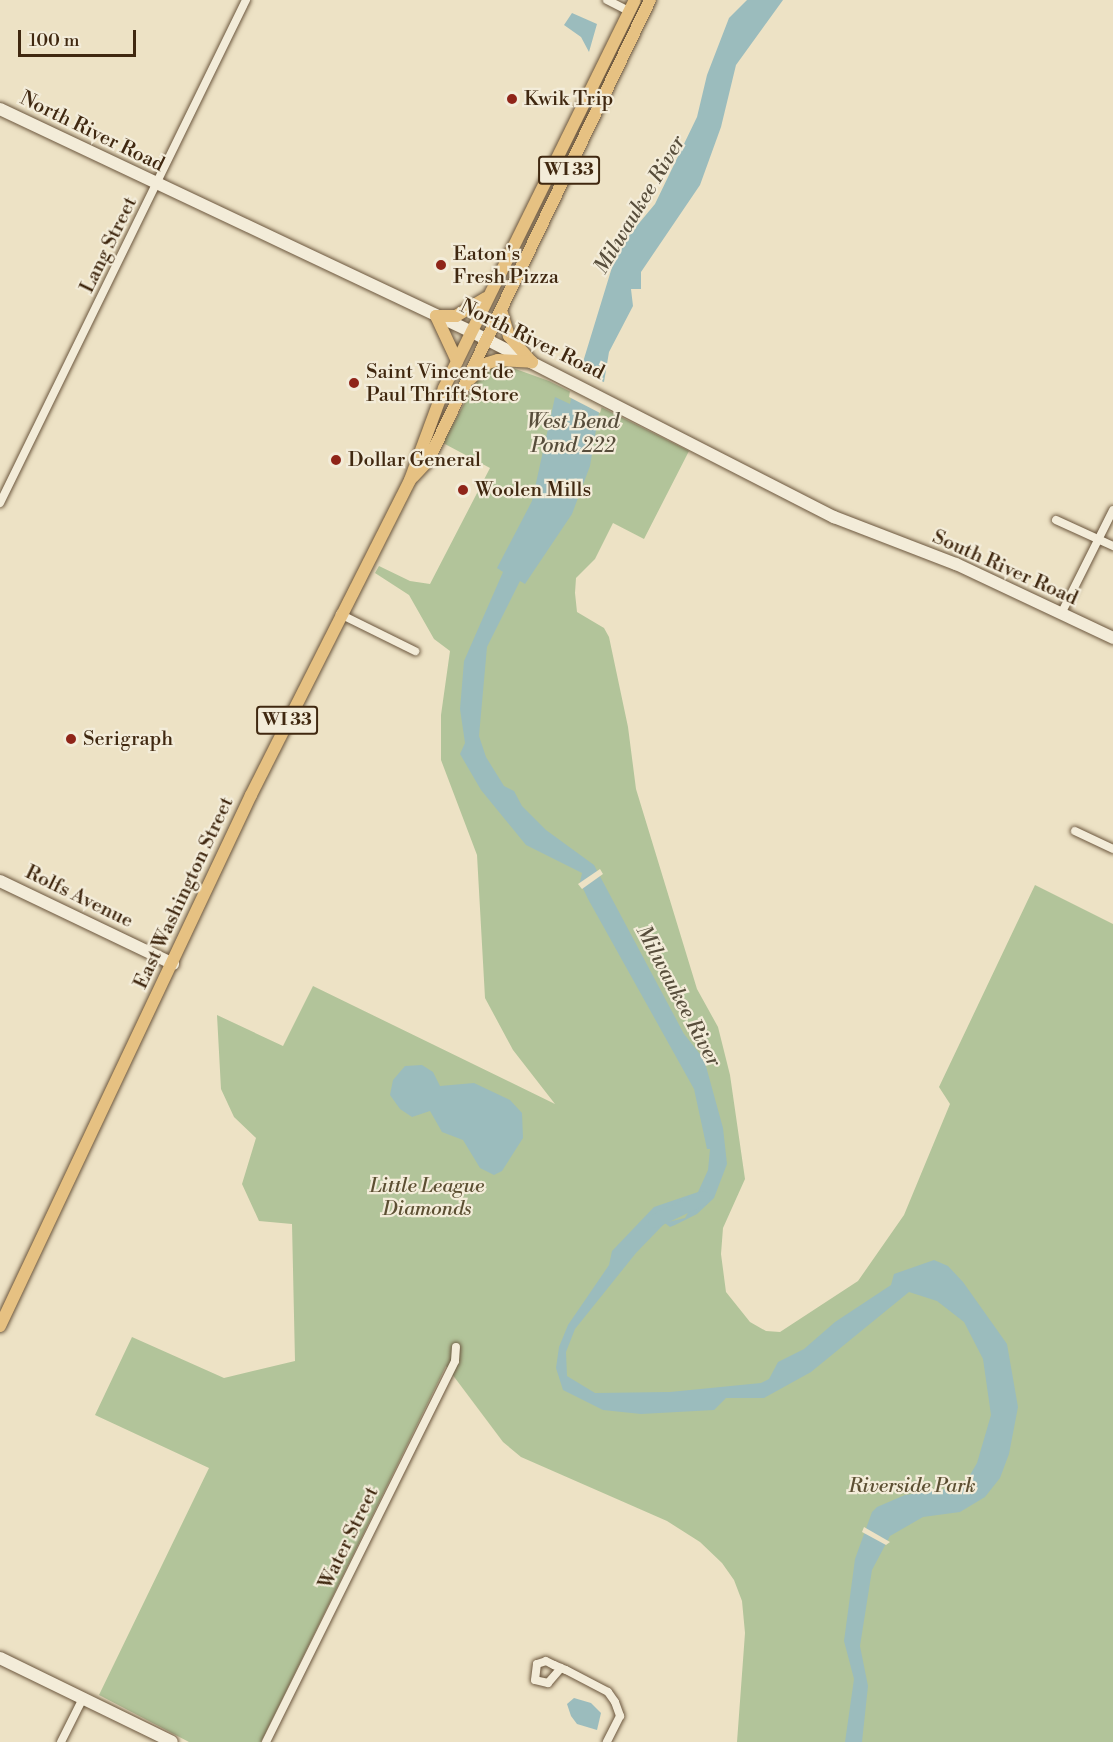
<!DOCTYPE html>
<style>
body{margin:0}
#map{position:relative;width:1113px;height:1742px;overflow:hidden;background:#ede2c5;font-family:"Libre Bodoni",serif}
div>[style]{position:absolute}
.green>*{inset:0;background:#b2c49a}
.water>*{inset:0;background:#9bbcbd}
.pier>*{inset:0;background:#ede2c5}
.river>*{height:14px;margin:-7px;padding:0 7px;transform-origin:7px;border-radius:7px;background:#9bbcbd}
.roads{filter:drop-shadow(0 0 2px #6b563d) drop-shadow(0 0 2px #6b563d)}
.street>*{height:8px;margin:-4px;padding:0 4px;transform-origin:4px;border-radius:4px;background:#f3ecd9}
.secondary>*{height:12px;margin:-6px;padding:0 6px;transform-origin:6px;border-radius:6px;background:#f3ecd9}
.primary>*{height:12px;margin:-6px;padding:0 6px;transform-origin:6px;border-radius:6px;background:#e6c182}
.dots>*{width:16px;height:16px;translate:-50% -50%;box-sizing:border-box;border:3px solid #f3ecd9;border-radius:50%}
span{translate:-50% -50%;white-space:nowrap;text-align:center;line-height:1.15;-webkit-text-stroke:4.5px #f3ecd9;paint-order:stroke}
.shield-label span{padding:2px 4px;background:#f3ecd9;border:2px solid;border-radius:4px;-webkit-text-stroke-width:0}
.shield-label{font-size:18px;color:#402810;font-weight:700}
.poi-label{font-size:20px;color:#402810}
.left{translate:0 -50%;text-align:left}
.street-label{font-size:20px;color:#402810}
.park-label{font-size:20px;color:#5c4f32;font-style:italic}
.water-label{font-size:21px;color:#574d3b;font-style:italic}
.scale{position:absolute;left:18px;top:30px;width:118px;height:27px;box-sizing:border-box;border:3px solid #402810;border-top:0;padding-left:8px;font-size:18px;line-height:21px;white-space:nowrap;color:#402810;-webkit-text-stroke:4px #f3ecd9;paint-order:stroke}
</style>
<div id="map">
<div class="green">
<i style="clip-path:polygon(493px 366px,507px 366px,549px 381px,689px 451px,644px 539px,613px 523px,595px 559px,576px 578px,575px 593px,577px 612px,604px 628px,609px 637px,628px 727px,636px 789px,697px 989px,718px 1027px,730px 1075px,745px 1179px,723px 1228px,721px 1254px,726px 1292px,750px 1322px,766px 1331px,780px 1332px,858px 1281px,904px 1215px,950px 1104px,939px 1087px,1035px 885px,1113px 924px,1113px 1742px,737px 1742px,745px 1633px,742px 1601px,734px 1580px,722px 1563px,700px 1542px,667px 1521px,521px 1457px,503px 1442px,446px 1366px,261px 1742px,189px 1742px,99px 1695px,209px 1468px,95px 1415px,132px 1337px,224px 1378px,295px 1361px,292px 1224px,259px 1221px,242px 1184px,256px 1138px,234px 1117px,221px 1089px,217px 1015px,283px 1046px,313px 986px,555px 1104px,513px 1050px,485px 998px,477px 855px,441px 760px,441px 715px,450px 651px,434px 639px,409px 595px,375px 573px,379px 566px,410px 581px,430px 584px,490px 468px,443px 443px,477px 380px)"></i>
</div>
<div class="water">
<i style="clip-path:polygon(evenodd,747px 0,783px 0,736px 65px,721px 127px,700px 185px,641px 272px,641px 289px,631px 289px,633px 306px,609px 352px,590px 466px,572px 514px,525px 584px,520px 581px,487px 647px,479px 736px,486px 757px,504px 786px,514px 791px,522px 806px,546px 830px,594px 865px,684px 1034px,704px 1059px,723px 1128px,727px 1164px,714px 1198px,697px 1214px,675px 1225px,670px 1227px,665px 1223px,636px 1253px,575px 1329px,566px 1352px,567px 1376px,595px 1393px,670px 1392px,761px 1383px,769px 1379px,778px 1362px,804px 1349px,835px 1322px,891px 1285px,894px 1274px,934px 1260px,948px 1266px,963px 1282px,1007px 1344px,1018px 1407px,1009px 1454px,1000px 1478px,985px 1497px,960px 1512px,923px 1517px,890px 1536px,872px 1570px,860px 1646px,868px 1686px,862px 1742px,845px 1742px,854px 1679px,844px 1641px,855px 1559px,872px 1512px,877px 1507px,905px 1495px,960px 1487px,966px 1482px,977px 1463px,991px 1415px,983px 1359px,964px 1322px,937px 1301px,909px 1292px,811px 1372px,764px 1398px,726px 1398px,714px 1410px,641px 1414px,603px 1410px,563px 1390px,556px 1368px,559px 1347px,568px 1325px,609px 1265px,612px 1251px,654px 1207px,698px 1192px,708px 1170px,710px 1149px,707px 1149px,694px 1089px,588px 899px,580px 882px,582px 873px,526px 845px,481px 790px,460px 754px,465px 743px,460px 709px,464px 661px,503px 572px,497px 568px,532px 501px,555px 397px,570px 404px,578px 365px,583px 362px,613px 264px,630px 234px,655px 204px,697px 117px,707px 75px,729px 18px,747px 0,686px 1205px,690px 1209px,685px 1218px,668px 1222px,670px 1212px,686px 1205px)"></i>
<i style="clip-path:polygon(572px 13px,597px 24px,589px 52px,581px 37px,564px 25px)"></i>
<i style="clip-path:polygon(422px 1065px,433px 1072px,440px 1086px,474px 1083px,510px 1100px,522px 1113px,523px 1138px,502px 1171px,494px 1175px,480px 1168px,463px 1140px,442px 1132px,430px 1111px,412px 1117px,400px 1109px,390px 1095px,393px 1080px,405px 1066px)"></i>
<i style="clip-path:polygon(574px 1698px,591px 1703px,601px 1713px,597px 1730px,577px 1724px,571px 1716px,567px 1704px)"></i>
</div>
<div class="pier">
<i style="clip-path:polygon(574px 368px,608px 384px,600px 413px,569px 397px)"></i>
<i style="clip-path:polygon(600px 869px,603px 874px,582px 889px,578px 884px)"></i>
<i style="clip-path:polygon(864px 1527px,890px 1542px,886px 1545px,862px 1532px)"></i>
</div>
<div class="river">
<i style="left:655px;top:1221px;width:53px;rotate:-25.6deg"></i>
</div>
<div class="roads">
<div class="street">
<i style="left:607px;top:0;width:25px;rotate:27deg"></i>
<i style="left:0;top:503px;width:560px;rotate:-63.94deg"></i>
<i style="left:1056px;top:520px;width:63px;rotate:24.5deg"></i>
<i style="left:340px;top:614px;width:84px;rotate:26.3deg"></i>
<i style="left:1061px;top:614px;width:116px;rotate:-63.4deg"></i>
<i style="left:1075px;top:831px;width:42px;rotate:25.3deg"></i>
<i style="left:561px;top:1668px;width:20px;rotate:131deg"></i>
<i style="left:548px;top:1683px;width:13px;rotate:-167deg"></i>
<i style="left:535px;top:1680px;width:16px;rotate:-83deg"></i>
<i style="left:537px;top:1664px;width:9px;rotate:-18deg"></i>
<i style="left:546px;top:1661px;width:9px;rotate:27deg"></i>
<i style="left:554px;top:1665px;width:13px;rotate:23deg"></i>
<i style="left:566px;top:1670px;width:47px;rotate:27.6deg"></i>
<i style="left:608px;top:1692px;width:12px;rotate:55deg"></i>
<i style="left:615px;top:1702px;width:15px;rotate:70deg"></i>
<i style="left:620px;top:1716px;width:29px;rotate:117deg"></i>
<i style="left:61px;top:1742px;width:49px;rotate:-63.4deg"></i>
<i style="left:266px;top:1742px;width:425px;rotate:-63.6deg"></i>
<i style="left:455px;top:1361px;width:14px;rotate:-86deg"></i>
</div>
<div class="secondary">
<i style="left:0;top:109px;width:522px;rotate:25.29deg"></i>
<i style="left:472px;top:332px;width:407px;rotate:27.1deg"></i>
<i style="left:834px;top:517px;width:131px;rotate:21.1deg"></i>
<i style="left:956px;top:564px;width:174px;rotate:25.2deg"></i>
<i style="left:0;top:881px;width:192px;rotate:25.6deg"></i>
<i style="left:0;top:1658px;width:191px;rotate:26deg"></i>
</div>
<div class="primary">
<i style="left:501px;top:310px;width:27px;rotate:73deg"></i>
<i style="left:509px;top:336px;width:35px;rotate:49deg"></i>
<i style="left:436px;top:316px;width:20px"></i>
<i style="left:456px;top:316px;width:35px;rotate:-31deg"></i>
<i style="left:436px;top:316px;width:50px;rotate:65deg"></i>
<i style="left:470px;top:379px;width:24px;rotate:-42deg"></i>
<i style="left:488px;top:363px;width:10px;rotate:-17deg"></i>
<i style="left:498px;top:360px;width:34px;rotate:3deg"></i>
<i style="left:413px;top:477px;width:22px;rotate:-47deg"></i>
<i style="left:428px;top:461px;width:512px;rotate:-64.29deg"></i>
<i style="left:0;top:1326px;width:587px;rotate:-64.7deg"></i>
<i style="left:251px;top:795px;width:353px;rotate:-63.2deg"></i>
<i style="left:410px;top:480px;width:98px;rotate:-69.7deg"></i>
<i style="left:444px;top:388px;width:432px;rotate:-63.8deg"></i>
</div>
</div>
<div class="dots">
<i style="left:512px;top:99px;background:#8f2418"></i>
<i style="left:441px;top:265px;background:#8f2418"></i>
<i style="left:354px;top:383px;background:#8f2418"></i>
<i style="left:336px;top:460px;background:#8f2418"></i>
<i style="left:463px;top:490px;background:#8f2418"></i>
<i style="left:71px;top:739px;background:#8f2418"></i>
</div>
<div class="shield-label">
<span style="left:569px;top:170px">WI 33</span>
<span style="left:287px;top:720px">WI 33</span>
</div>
<div class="poi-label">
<span class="left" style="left:524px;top:99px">Kwik Trip</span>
<span class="left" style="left:453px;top:266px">Eaton's<br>Fresh Pizza</span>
<span class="left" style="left:366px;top:384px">Saint Vincent de<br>Paul Thrift Store</span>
<span class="left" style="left:348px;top:460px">Dollar General</span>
<span class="left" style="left:475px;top:490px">Woolen Mills</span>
<span class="left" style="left:83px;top:739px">Serigraph</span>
</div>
<div class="street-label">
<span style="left:92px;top:132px;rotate:26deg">North River Road</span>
<span style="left:109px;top:245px;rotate:-64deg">Lang Street</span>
<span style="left:532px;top:340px;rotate:26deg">North River Road</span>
<span style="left:1005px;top:568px;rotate:24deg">South River Road</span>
<span style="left:184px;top:893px;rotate:-65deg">East Washington Street</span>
<span style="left:79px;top:897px;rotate:26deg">Rolfs Avenue</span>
<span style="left:349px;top:1538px;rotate:-64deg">Water Street</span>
</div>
<div class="park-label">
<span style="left:427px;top:1198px">Little League<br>Diamonds</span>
<span style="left:912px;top:1486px">Riverside Park</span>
</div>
<div class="water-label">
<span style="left:640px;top:205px;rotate:-59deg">Milwaukee River</span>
<span style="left:573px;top:434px">West Bend<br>Pond 222</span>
<span style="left:678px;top:996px;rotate:62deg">Milwaukee River</span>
</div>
<div class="scale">100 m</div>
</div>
